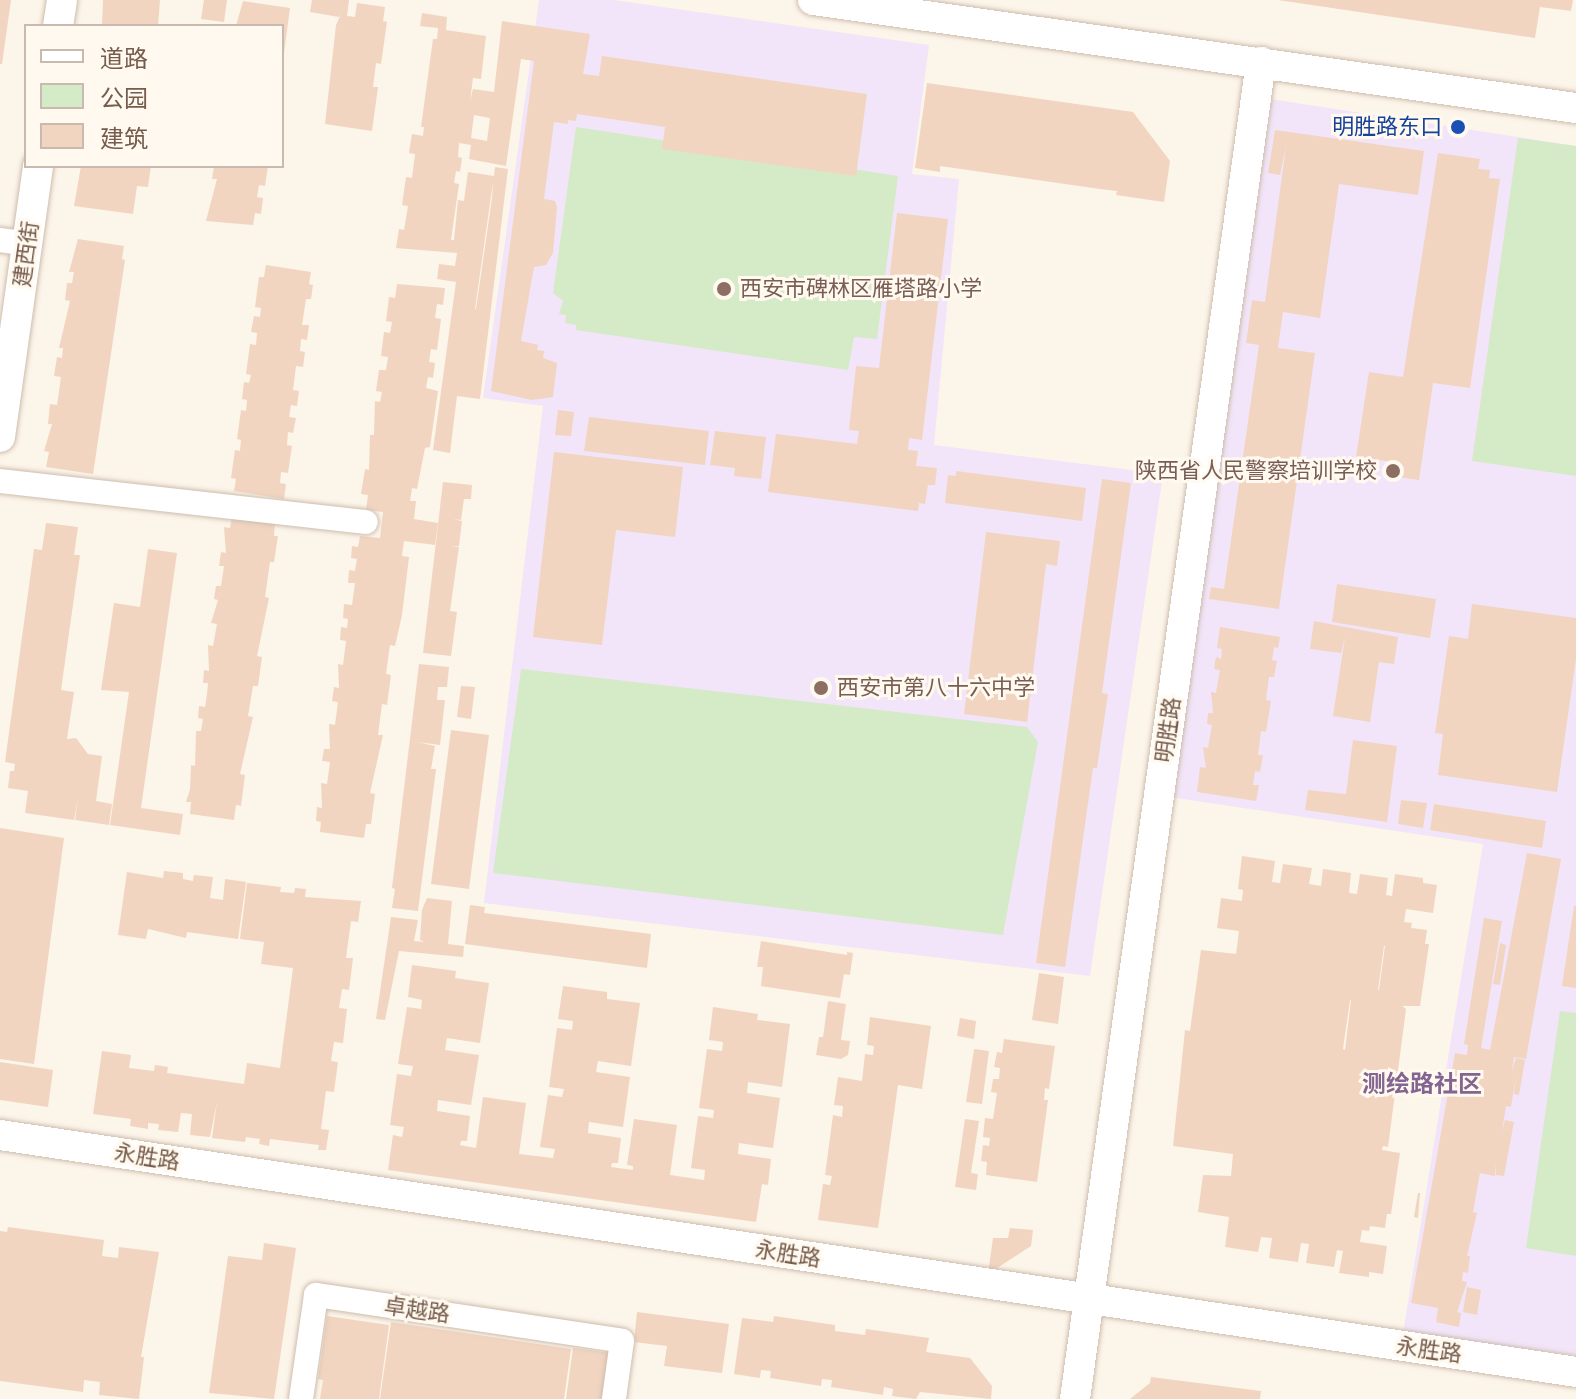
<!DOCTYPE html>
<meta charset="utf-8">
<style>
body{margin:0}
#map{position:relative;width:1576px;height:1399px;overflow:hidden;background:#fcf5e9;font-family:"DM Sans","Noto Sans SC",sans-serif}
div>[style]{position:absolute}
.education>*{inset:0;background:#f2e5f9}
.green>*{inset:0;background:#d5eac7}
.building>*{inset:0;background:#f1d5c1}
.roads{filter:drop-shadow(0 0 2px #cebdaf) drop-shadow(0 0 2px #cebdaf)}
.minor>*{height:24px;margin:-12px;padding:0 12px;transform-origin:12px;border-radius:12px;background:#fff}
.tertiary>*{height:30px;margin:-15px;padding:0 15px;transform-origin:15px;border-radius:15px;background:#fff}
.dots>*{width:22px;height:22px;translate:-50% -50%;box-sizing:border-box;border:4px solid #fff9ef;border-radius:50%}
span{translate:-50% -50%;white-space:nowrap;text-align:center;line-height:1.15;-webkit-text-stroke:6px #fff9ef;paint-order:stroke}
.transit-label{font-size:22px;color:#164399}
.right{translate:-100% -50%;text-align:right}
.street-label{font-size:22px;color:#765c4d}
.education-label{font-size:22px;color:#785e54}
.left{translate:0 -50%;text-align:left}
.neighbourhood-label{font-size:24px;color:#836592;font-weight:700}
.legend{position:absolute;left:24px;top:24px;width:260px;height:144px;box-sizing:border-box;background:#fff9ef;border:2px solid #c8baae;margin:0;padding:10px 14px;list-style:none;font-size:24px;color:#765c4d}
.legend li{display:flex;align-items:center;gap:16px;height:40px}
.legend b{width:40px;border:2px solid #c8baae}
</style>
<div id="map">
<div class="education">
<i style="clip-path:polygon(539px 0,614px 0,929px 45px,912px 174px,959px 179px,934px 445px,1163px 474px,1090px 976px,484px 903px,543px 406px,483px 398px)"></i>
<i style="clip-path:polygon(1263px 98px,1576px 146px,1576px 1355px,1403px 1333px,1483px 844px,1163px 796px)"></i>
</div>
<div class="green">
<i style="clip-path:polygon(576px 127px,898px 176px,877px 339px,854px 337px,848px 370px,576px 330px,576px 325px,565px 323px,566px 315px,559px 314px,563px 301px,553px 293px)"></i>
<i style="clip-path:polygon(1518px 138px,1576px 146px,1576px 476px,1472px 461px)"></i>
<i style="clip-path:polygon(521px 669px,1027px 727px,1038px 742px,1003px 935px,493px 873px)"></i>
<i style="clip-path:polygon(1560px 1011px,1576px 1013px,1576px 1256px,1526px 1248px)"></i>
</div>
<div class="building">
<i style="clip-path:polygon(0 0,11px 0,2px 64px,0 64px)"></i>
<i style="clip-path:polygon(103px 0,160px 0,158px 26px,102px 26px)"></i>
<i style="clip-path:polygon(204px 0,227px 0,224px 22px,201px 19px)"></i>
<i style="clip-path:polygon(312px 0,349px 0,347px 16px,355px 17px,357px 3px,385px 7px,383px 21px,387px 22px,381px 64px,376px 63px,373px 87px,378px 87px,372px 131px,325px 124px,336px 25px,341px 14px,339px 17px,310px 12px)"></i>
<i style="clip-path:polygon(1278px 0,1573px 0,1571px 11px,1540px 7px,1535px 38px)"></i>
<i style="clip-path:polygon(243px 1px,290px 8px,284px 53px,282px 26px,236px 26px)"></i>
<i style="clip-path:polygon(evenodd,422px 13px,447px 17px,446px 30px,486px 36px,481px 79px,473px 78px,470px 101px,473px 89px,494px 92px,502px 21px,590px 34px,583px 74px,599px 76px,602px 56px,867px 94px,856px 176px,662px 149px,665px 127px,577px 114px,576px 121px,568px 120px,568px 124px,554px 122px,544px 199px,555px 201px,557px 207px,553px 253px,546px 265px,534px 267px,521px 341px,538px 345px,537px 350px,544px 351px,543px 358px,557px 363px,553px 397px,532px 400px,491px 391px,534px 61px,521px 59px,506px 166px,469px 159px,471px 145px,459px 143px,458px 157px,462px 158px,460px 172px,456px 171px,454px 183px,459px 184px,451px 240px,454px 240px,458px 200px,464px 201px,468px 172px,494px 176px,495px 167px,508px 169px,480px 399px,457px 396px,450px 453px,433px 450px,456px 282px,437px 279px,439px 264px,455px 266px,457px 253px,396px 248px,399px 229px,404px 230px,408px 206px,402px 205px,406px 177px,412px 178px,415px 154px,409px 153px,412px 134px,423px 136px,424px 127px,421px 127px,433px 39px,437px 39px,438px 28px,420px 26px,422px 13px,474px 115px,490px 118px,487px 141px,471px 138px,474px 115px,422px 13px,493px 182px,492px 198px,476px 309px,475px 309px,493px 182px)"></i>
<i style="clip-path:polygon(927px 83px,1133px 112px,1170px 161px,1164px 202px,1116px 195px,1117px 191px,1100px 189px,940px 166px,940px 172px,915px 168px)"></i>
<i style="clip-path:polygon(1275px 130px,1424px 151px,1418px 195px,1339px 184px,1320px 318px,1283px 312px,1278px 348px,1315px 353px,1279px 609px,1209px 599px,1211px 587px,1224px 589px,1259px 345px,1246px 343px,1252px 300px,1265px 302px,1286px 146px,1280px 175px,1268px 173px)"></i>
<i style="clip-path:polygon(1438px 153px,1480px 159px,1478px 169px,1490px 170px,1489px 178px,1500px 179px,1470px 388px,1433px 383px,1419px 480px,1398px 477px,1400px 463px,1356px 457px,1369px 372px,1403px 377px)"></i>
<i style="clip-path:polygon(81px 166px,151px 166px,148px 187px,137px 186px,133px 214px,74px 206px)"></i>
<i style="clip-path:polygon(214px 166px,268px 166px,265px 186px,259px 185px,257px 197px,263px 198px,261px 214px,255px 213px,253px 225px,206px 221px,217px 179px,212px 179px)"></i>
<i style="clip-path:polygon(897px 213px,948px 219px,922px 440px,909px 438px,908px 450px,918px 451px,916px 466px,937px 468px,935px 485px,928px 485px,925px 504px,919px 503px,918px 511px,768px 492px,776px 434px,857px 444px,859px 431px,849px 430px,856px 366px,879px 368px)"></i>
<i style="clip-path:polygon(78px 239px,124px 246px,122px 259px,125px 260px,93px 474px,46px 467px,49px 452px,44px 451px,52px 424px,48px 424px,50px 404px,57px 405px,61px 377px,54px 376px,57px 357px,62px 358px,63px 348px,59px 348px,70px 301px,65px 300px,67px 283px,72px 283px,74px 272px,69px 272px)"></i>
<i style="clip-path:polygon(266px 265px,311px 272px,309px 284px,313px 285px,311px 299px,306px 299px,302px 325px,309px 325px,307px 340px,301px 339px,300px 351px,305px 352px,303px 367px,296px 366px,293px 390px,299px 391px,297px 406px,291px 405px,289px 417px,296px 418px,293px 433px,288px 432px,287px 445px,292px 446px,288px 473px,281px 472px,280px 483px,286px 484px,284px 499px,234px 491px,236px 479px,231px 478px,235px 450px,240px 451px,241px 440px,237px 439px,241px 410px,246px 411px,247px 400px,242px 399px,244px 382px,249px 383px,251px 375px,246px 374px,250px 344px,256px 345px,257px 333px,251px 332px,254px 316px,260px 317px,261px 308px,255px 307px,259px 277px,264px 277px)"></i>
<i style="clip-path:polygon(397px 284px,445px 288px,443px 305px,437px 304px,435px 318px,441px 319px,437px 350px,431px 349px,429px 362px,435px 363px,433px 378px,428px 377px,426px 388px,438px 391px,430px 447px,425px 448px,417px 489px,412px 488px,410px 501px,416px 501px,414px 519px,438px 523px,435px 545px,404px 541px,402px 556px,409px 557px,402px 615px,395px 646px,390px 645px,386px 674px,391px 675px,387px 705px,382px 704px,378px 735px,383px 735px,370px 793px,375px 794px,371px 824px,366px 824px,364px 838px,320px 832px,321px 822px,316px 821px,317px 807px,322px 808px,321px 783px,327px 784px,330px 762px,322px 761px,324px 749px,330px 749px,329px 724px,335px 725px,338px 702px,332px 701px,334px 687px,339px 688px,338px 664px,343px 665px,346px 641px,340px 640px,341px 627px,347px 628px,348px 619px,343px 618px,344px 604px,352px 605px,355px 583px,348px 583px,349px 570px,355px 571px,357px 559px,351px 558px,352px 546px,358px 547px,360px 536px,380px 538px,383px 512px,366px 510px,368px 495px,361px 494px,365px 469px,369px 470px,370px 435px,374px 435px,375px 401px,380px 402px,382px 392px,376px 391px,379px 370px,386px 370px,388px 357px,381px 356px,384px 332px,390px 333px,392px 322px,386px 321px,389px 297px,395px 298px)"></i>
<i style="clip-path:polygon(558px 410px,574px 412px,571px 436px,555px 435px)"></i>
<i style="clip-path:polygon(589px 417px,709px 431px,705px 465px,584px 451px)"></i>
<i style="clip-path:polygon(715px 431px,766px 437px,761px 479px,734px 476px,735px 468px,710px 465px)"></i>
<i style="clip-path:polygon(554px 452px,683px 467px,675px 537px,616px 530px,602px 645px,533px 637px)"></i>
<i style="clip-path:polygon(956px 471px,1086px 488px,1082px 521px,945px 503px,948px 475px,956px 476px)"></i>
<i style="clip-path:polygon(1102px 479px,1131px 483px,1102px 693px,1108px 694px,1097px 768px,1093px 768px,1065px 967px,1036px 963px)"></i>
<i style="clip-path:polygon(443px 482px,472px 485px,471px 499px,464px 499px,461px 520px,453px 519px,462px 521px,459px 546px,451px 546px,459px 547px,450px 611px,457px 612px,451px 656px,423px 653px)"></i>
<i style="clip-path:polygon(232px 517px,275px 523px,274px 536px,278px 536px,274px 562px,270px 562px,265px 597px,269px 598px,257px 656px,262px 657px,258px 686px,253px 686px,248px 716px,253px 717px,240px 774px,245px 775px,241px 806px,236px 805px,234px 820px,190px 814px,191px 802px,186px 802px,190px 789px,191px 765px,195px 766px,196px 731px,201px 731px,203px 719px,198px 718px,199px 706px,205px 707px,207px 694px,208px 683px,203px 683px,204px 670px,209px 671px,208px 645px,213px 646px,217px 624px,211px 623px,218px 600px,214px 599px,216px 586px,221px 586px,224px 566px,219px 566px,221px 552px,226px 553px,224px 527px,230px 528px)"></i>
<i style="clip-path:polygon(46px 523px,78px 527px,74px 555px,80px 555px,61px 690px,74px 692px,67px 739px,76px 738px,88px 754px,102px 756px,96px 801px,112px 804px,109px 825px,75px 820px,78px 798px,74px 820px,25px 813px,28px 791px,8px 788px,10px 771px,14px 771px,15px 764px,5px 762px,34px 549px,42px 550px)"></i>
<i style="clip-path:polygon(986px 532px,1060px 541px,1057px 566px,1046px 564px,1027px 722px,964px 714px)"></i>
<i style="clip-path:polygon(148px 549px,177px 553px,141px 808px,183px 814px,180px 835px,110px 825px,129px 692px,101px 690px,114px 603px,140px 607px)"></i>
<i style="clip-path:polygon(1337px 584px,1436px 599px,1430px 638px,1332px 622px)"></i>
<i style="clip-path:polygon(1472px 604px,1576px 618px,1576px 659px,1557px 792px,1438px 775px,1443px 734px,1435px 733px,1449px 636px,1468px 639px)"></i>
<i style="clip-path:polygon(1314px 621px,1398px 637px,1394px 664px,1379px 662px,1370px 722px,1333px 716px,1345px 637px,1341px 653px,1310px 649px)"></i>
<i style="clip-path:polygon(1220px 627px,1280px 637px,1278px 648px,1274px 647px,1272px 660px,1277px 661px,1274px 677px,1269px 677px,1266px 700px,1271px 701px,1266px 732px,1261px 731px,1258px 755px,1263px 755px,1260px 772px,1255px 771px,1253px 785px,1259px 785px,1256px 801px,1197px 792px,1200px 767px,1206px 768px,1203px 747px,1208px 748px,1212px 725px,1207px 724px,1208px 713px,1213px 713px,1211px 692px,1216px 693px,1220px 670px,1214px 669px,1216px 657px,1221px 659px,1222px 649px,1217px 648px)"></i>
<i style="clip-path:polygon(419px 664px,449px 667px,447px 687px,438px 687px,437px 700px,445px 700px,440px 745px,417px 742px,435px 746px,431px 769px,436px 769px,418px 911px,392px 908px,395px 889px,392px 888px)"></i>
<i style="clip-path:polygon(461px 686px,475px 687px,471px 719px,457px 717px)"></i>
<i style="clip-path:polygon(451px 730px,489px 735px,469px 889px,431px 884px)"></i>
<i style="clip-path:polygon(1353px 740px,1397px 746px,1387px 822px,1305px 810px,1308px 790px,1346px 794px)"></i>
<i style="clip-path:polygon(1401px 800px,1427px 803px,1423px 828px,1398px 824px)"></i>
<i style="clip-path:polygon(1434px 804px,1546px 821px,1542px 848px,1430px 830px)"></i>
<i style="clip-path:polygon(0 828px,64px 838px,34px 1064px,0 1059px)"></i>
<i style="clip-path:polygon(1527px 853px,1561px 859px,1526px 1059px,1514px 1057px,1512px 1071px,1516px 1058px,1525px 1060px,1519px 1095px,1514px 1094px,1516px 1076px,1511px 1107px,1506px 1106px,1502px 1132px,1505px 1120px,1514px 1122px,1504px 1176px,1496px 1175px,1496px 1163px,1495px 1176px,1480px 1173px,1473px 1212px,1477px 1213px,1467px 1256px,1470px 1256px,1468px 1273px,1463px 1272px,1462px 1281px,1467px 1282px,1457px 1312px,1461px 1313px,1459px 1327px,1436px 1322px,1438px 1308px,1411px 1303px,1455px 1053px,1467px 1055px,1468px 1045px,1464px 1044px,1484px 918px,1502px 921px,1481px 1048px,1490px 1050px)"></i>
<i style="clip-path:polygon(evenodd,1242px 856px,1275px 861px,1272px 882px,1280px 883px,1283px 864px,1312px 868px,1309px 884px,1321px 886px,1323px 869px,1351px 873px,1349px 893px,1357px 894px,1360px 874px,1388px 878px,1386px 895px,1392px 896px,1395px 874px,1423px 878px,1423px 883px,1437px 885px,1433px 913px,1406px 909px,1404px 922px,1412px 923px,1411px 928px,1427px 930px,1425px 944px,1429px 944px,1420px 1006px,1402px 1006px,1406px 1009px,1388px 1147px,1383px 1146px,1382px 1150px,1400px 1153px,1391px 1214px,1387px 1214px,1385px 1228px,1370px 1226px,1369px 1231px,1362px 1230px,1360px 1242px,1387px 1246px,1383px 1274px,1369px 1272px,1369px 1277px,1339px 1273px,1343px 1251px,1337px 1250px,1334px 1267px,1306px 1263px,1309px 1244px,1301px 1243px,1298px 1262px,1269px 1258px,1272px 1238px,1261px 1237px,1258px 1252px,1225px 1247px,1229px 1217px,1198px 1212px,1203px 1175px,1231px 1176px,1233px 1154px,1173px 1146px,1185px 1030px,1190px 1031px,1201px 950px,1236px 954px,1239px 931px,1217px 928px,1221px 898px,1242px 901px,1243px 890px,1238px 889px,1242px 856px,1384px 946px,1385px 946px,1379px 990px,1378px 990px,1384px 946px,1242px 856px,1350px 1000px,1351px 1000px,1345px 1050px,1343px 1049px,1350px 1000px)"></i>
<i style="clip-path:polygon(164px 871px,183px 873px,183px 879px,193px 881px,194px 875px,213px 877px,210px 898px,223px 900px,225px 879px,246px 882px,238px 939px,187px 932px,186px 938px,148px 929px,146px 939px,118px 935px,127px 872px,163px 878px)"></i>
<i style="clip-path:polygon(247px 883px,281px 887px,280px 892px,294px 893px,295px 888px,306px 889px,305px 897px,361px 901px,358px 922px,351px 921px,346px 958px,353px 958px,349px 990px,342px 989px,339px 1008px,347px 1009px,343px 1043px,334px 1042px,331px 1061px,338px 1062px,334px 1092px,326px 1091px,321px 1129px,329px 1130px,326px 1150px,318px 1150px,319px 1145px,270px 1139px,269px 1146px,259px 1144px,260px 1139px,246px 1137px,245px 1142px,212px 1138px,217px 1102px,210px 1137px,190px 1135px,192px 1114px,181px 1113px,178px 1132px,158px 1130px,159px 1124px,148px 1123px,148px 1129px,130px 1126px,131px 1119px,93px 1114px,102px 1051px,131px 1055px,129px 1068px,154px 1071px,155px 1065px,168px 1067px,167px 1073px,244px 1084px,247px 1063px,280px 1068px,293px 968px,261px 964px,264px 942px,240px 939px)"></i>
<i style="clip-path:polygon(427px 898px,452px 901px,448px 944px,464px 946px,463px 957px,399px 951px,385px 1020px,376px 1019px,391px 917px,418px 920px,414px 941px,424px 942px,420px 940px,422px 910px)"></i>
<i style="clip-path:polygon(470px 905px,485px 907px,484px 913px,651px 934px,647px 968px,465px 944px)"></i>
<i style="clip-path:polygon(1574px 906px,1576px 906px,1576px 988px,1562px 986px)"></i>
<i style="clip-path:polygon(761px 941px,847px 955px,847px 952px,853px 953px,850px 975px,844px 974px,840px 998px,761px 986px,763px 967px,757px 967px)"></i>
<i style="clip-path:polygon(1500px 943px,1506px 945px,1500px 985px,1493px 984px)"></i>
<i style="clip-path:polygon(412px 965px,456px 971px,455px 978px,489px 983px,480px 1043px,447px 1038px,445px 1050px,479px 1055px,471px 1105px,438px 1100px,437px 1111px,470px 1116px,467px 1141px,461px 1141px,460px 1145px,476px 1148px,483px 1097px,526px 1103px,519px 1154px,553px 1158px,555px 1149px,540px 1147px,548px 1095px,562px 1097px,564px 1089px,549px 1087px,557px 1028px,572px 1030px,573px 1021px,558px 1019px,563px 986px,607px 992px,607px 999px,640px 1003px,631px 1066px,598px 1061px,596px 1072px,630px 1077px,623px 1127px,589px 1122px,588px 1133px,621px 1138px,618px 1163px,612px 1163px,611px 1167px,633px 1170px,633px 1166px,627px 1165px,634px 1119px,677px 1125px,670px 1175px,704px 1180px,705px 1170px,691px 1168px,698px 1116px,713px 1118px,714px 1110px,699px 1108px,707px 1049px,722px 1051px,723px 1042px,709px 1040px,713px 1007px,758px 1014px,757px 1020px,790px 1024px,782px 1087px,748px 1082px,747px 1093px,780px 1098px,773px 1148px,739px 1143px,738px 1154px,771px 1159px,768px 1185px,762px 1184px,756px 1222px,388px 1170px,393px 1135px,402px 1137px,404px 1127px,390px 1125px,397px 1074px,411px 1076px,413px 1066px,398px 1064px,407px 1007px,421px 1009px,422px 1000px,408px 997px)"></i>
<i style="clip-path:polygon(1039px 973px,1064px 977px,1058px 1024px,1032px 1020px)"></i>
<i style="clip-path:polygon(828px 1001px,846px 1004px,841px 1040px,850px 1041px,848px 1055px,841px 1059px,816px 1055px,819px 1037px,823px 1037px)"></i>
<i style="clip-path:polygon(870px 1017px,931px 1026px,922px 1089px,898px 1085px,878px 1228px,818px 1220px,823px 1184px,830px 1185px,832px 1176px,825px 1175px,833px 1115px,842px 1117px,843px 1106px,834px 1105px,838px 1077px,862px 1081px,865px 1054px,873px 1055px,874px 1046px,867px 1045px)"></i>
<i style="clip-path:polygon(960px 1018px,976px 1021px,974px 1039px,957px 1036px)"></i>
<i style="clip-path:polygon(1004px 1039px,1055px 1046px,1049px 1089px,1045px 1088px,1044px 1100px,1048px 1100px,1037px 1182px,986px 1175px,987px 1162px,981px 1161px,983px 1145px,989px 1146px,990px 1138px,983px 1137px,985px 1118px,993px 1119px,997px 1093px,991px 1092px,993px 1079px,999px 1079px,1000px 1068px,994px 1067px,997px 1052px,1002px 1053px)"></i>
<i style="clip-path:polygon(974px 1049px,989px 1051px,982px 1104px,966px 1102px)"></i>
<i style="clip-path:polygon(0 1062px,53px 1070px,48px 1107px,0 1100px)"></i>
<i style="clip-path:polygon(965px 1119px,979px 1121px,971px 1173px,978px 1174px,976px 1190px,955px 1187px)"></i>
<i style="clip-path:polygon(1418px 1193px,1420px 1193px,1418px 1218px,1414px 1217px)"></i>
<i style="clip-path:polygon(8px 1227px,104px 1240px,102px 1256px,118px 1258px,119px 1247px,159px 1252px,141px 1357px,144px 1357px,139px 1399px,99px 1395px,100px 1382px,84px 1380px,83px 1392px,0 1381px,0 1231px,7px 1232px)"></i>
<i style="clip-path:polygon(1010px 1228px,1033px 1230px,1031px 1246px,988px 1274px,993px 1238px,1008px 1238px)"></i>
<i style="clip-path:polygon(264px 1243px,296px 1248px,274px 1399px,209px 1393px,228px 1256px,262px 1260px)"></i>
<i style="clip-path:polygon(1467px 1287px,1481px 1290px,1477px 1315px,1463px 1312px)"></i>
<i style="clip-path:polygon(637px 1312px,729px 1324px,722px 1373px,664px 1366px,667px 1346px,634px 1342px)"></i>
<i style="clip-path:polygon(327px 1316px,389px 1325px,379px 1399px,320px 1399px,323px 1380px,318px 1379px)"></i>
<i style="clip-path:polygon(774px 1316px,835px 1325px,835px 1331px,865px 1335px,866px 1329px,929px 1338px,926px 1352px,970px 1358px,992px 1386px,991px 1399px,920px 1392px,916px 1399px,892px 1396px,893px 1389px,884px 1387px,883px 1395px,831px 1387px,832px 1380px,822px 1379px,821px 1386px,770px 1378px,771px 1371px,761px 1370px,760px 1378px,734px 1374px,742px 1318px,773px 1322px)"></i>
<i style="clip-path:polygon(391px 1322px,571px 1349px,564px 1399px,380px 1399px)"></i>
<i style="clip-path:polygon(573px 1348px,611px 1353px,604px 1399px,566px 1399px)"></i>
<i style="clip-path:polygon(1151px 1377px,1261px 1391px,1260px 1399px,1130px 1399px,1150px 1383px)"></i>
</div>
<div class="roads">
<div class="minor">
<i style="left:0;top:240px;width:27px;rotate:8deg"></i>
<i style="left:0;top:481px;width:368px;rotate:6.4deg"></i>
<i style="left:301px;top:1399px;width:105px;rotate:-81.8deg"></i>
<i style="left:316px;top:1295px;width:309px;rotate:8.5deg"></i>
<i style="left:622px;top:1341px;width:59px;rotate:97.9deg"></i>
</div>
<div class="tertiary">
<i style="left:813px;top:0;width:771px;rotate:8.06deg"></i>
<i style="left:58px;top:26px;width:26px;rotate:-81deg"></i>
<i style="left:0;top:437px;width:274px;rotate:-82deg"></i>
<i style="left:0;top:1135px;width:1594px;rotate:8.55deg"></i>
<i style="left:1075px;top:1399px;width:1350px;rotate:-82.08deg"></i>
</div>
</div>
<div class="dots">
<i style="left:1458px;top:127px;background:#1a4fb4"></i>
<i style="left:724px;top:289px;background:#8d6e63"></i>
<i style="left:1393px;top:471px;background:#8d6e63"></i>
<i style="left:821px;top:688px;background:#8d6e63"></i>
</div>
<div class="transit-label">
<span class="right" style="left:1442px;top:127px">明胜路东口</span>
</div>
<div class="street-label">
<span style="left:26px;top:254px;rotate:-82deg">建西街</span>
<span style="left:1168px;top:730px;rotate:-82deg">明胜路</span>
<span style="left:147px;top:1157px;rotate:9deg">永胜路</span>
<span style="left:788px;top:1254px;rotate:9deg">永胜路</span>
<span style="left:417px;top:1310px;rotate:8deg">卓越路</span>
<span style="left:1429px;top:1350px;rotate:8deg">永胜路</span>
</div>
<div class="education-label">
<span class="left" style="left:740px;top:289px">西安市碑林区雁塔路小学</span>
<span class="right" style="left:1377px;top:471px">陕西省人民警察培训学校</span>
<span class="left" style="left:837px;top:688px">西安市第八十六中学</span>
</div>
<div class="neighbourhood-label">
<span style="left:1422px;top:1084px">测绘路社区</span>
</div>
<ul class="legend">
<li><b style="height:10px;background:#fff"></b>道路</li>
<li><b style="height:22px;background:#d5eac7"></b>公园</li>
<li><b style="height:22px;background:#f1d5c1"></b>建筑</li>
</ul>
</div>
